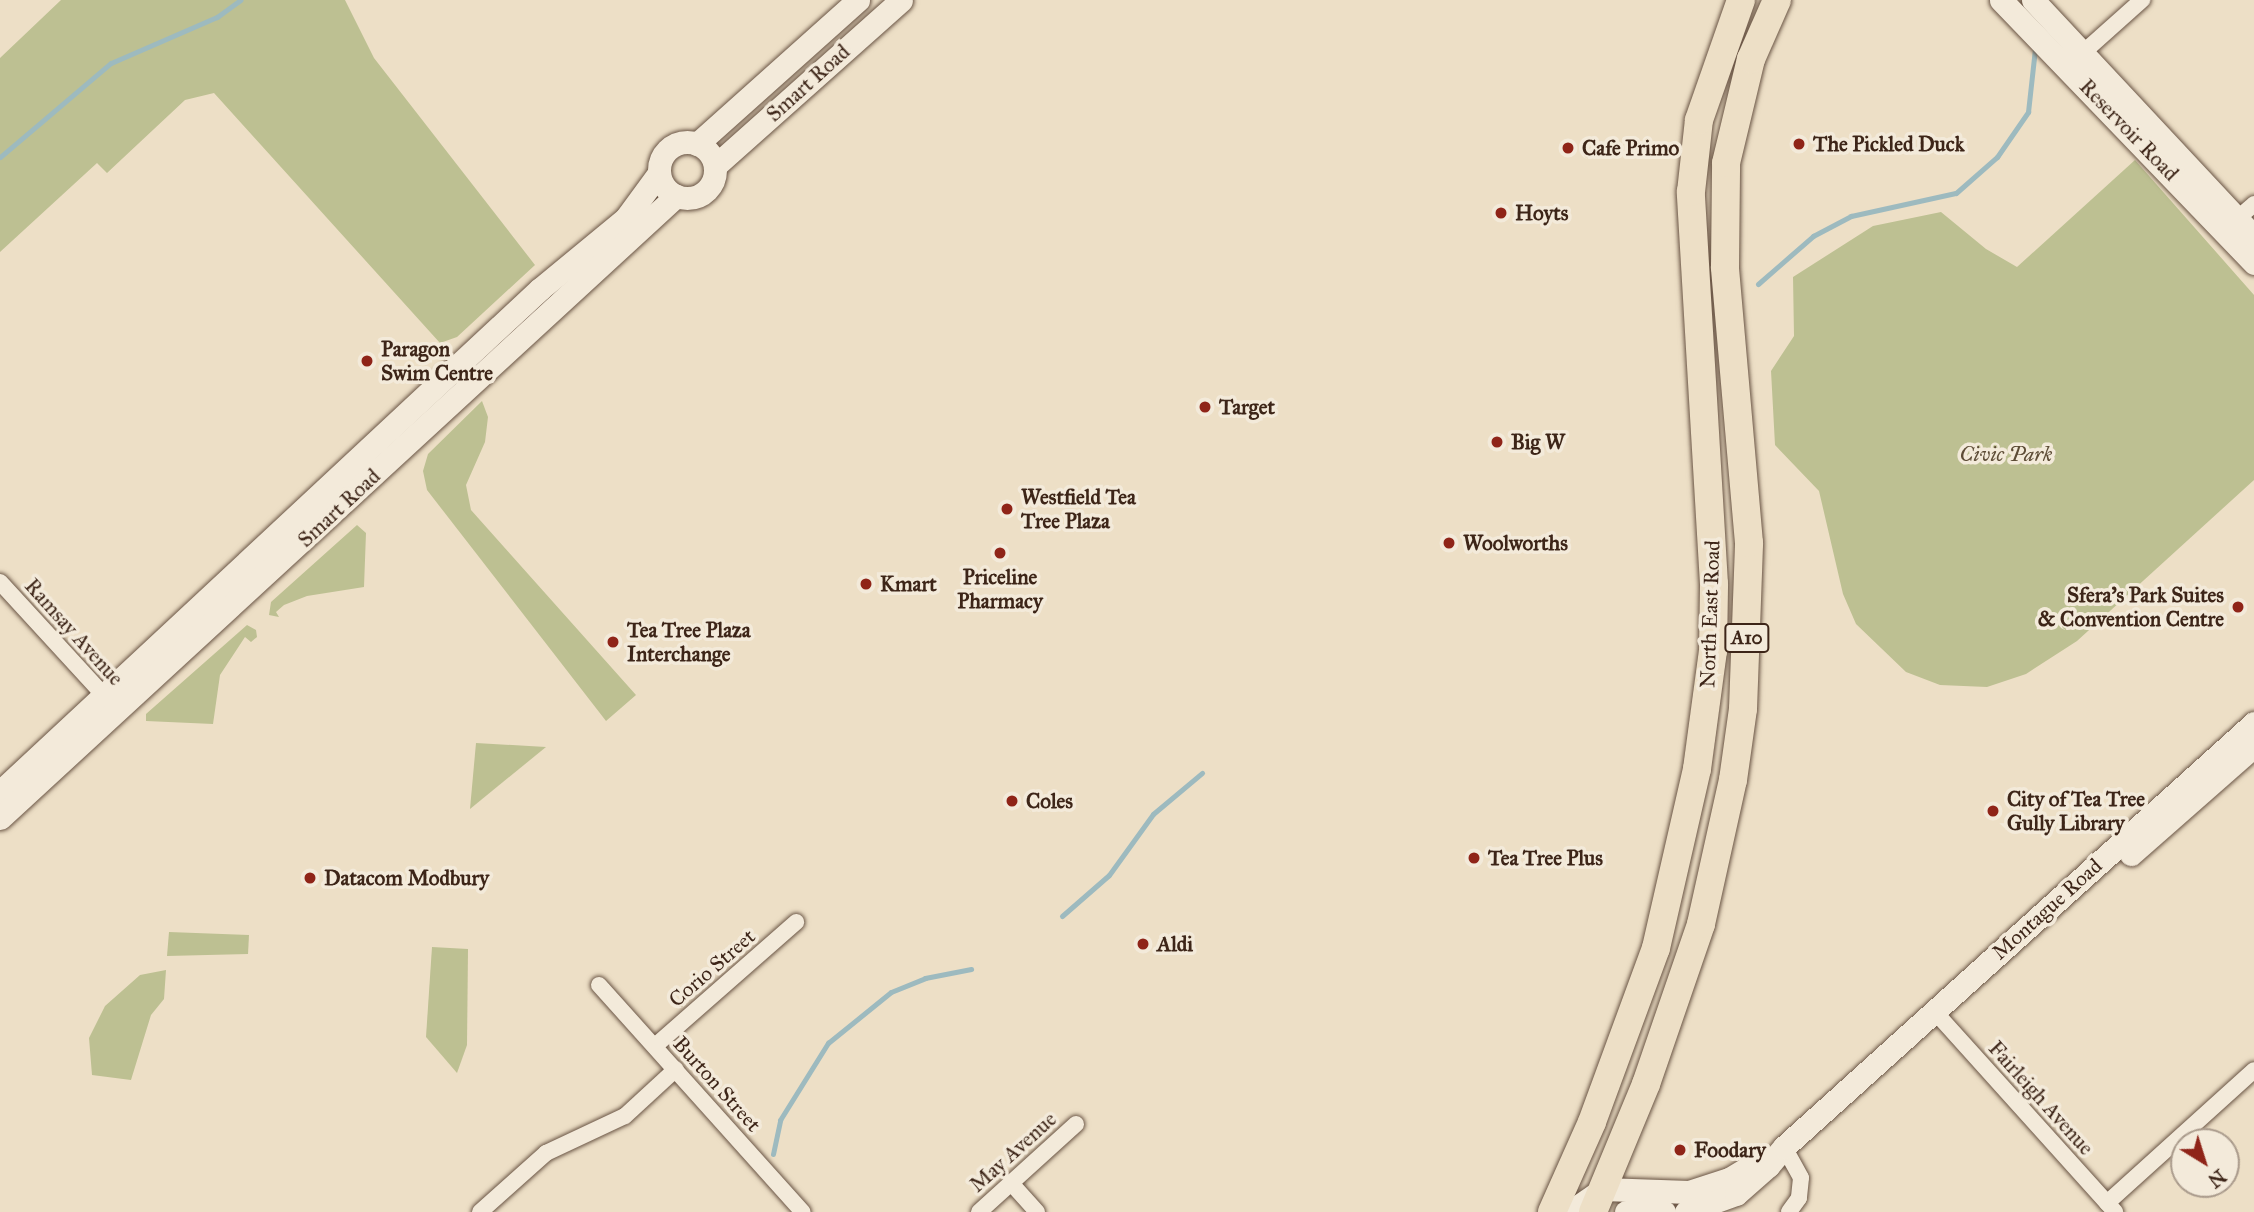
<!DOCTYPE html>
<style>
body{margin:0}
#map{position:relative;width:2254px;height:1212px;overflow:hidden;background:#eddfc6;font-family:"IM FELL Great Primer",serif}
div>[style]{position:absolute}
.green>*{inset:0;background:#bdc092}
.stream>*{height:5px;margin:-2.5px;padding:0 2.5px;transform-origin:2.5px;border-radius:2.5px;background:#9dbabf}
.roads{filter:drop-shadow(0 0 2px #695444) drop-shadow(0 0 2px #695444)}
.minor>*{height:16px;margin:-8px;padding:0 8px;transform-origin:8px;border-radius:8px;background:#f3eada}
.secondary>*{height:23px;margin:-11.5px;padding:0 11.5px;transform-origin:11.5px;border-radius:11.5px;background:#f3eada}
.secondary>.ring{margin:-11.5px;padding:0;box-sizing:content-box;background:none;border:23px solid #f3eada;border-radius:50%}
.trunk>*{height:28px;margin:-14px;padding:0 14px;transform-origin:14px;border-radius:14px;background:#eddfc6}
.dots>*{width:19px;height:19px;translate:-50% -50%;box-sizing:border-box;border:4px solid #f3eada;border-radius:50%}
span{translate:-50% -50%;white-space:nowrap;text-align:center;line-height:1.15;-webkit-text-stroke:7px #f3eada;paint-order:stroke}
.shield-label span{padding:2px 5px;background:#f3eada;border:2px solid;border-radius:5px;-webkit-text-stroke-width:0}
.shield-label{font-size:19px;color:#3d2518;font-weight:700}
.street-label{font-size:21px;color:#3d2518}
.poi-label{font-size:21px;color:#3d2518;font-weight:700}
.left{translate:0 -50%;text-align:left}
.right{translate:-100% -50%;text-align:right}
.park-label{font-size:21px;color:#5d4c36;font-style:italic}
.north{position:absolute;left:2170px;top:1128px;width:70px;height:70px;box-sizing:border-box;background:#f3eada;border:2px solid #aa9b8c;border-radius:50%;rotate:142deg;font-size:19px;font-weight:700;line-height:28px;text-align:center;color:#3d2518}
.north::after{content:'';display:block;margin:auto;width:24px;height:32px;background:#8f2418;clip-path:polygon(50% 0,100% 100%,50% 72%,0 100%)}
</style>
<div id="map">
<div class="green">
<i style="clip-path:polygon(61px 0,345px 0,374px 58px,535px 265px,457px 337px,440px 343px,214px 93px,185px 100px,107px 173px,97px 163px,0 252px,0 58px)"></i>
<i style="clip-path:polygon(2135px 160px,2254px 295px,2254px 480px,2077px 641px,2026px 674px,1987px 687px,1940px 685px,1906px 672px,1856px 624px,1843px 594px,1819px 491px,1775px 445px,1771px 371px,1794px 336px,1793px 277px,1873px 226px,1941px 212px,1986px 249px,2017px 267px)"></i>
<i style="clip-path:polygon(482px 401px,488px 417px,485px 442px,466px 485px,471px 510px,636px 695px,606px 721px,427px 490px,423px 471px,428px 454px)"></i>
<i style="clip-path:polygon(357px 525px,366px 533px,364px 587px,307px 596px,284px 605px,276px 612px,279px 617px,269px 615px,271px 602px)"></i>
<i style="clip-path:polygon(247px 625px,256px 630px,257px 637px,251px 642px,245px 637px,220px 675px,213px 724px,146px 721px,146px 714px)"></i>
<i style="clip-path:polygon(476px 743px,546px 747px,470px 809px)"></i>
<i style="clip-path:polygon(169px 932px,249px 935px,248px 954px,167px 956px)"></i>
<i style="clip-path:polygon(432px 947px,468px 949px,467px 1045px,457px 1073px,426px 1037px)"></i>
<i style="clip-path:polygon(166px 970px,164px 999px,151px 1015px,131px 1080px,92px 1075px,89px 1038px,105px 1006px,140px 975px)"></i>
</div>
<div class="stream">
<i style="left:0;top:157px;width:145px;rotate:-40.3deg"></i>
<i style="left:111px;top:63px;width:116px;rotate:-23.5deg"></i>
<i style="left:217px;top:17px;width:29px;rotate:-36deg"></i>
<i style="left:1758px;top:284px;width:73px;rotate:-41.1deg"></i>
<i style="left:1813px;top:236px;width:43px;rotate:-27.8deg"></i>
<i style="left:1851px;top:216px;width:107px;rotate:-12.4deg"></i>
<i style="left:1956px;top:193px;width:55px;rotate:-41.3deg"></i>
<i style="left:1997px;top:157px;width:55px;rotate:-55.4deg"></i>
<i style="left:2028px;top:112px;width:63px;rotate:-83.7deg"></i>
<i style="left:1062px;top:916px;width:62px;rotate:-41.1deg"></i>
<i style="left:1109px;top:875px;width:75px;rotate:-54.2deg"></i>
<i style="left:1153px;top:814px;width:64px;rotate:-39.9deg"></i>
<i style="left:773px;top:1154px;width:35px;rotate:-78deg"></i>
<i style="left:780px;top:1120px;width:91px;rotate:-58.1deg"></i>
<i style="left:828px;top:1043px;width:81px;rotate:-39deg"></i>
<i style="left:891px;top:992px;width:37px;rotate:-22deg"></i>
<i style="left:925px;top:978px;width:47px;rotate:-11.1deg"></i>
</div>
<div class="roads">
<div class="minor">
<i style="left:2076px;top:59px;width:89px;rotate:-41.8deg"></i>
<i style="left:2230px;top:225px;width:32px;rotate:-41deg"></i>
<i style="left:0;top:582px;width:163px;rotate:47.5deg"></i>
<i style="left:599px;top:985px;width:305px;rotate:48.1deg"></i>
<i style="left:1936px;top:1013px;width:268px;rotate:48deg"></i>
<i style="left:655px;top:1046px;width:188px;rotate:-41.3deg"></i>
<i style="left:1784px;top:1147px;width:35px;rotate:61deg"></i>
<i style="left:1801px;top:1178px;width:20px;rotate:96deg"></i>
<i style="left:1799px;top:1198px;width:17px;rotate:126deg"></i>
<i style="left:1011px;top:1183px;width:39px;rotate:48deg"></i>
<i style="left:2107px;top:1203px;width:198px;rotate:-42.1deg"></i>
<i style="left:480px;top:1212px;width:89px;rotate:-41.8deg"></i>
<i style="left:546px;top:1153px;width:87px;rotate:-25.1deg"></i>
<i style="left:625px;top:1116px;width:69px;rotate:-42.7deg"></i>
<i style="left:979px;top:1212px;width:131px;rotate:-42.2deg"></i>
</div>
<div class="secondary">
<i style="left:2001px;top:0;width:365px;rotate:46.1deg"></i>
<i style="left:2033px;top:0;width:324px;rotate:47deg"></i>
<i class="ring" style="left:659px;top:142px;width:33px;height:33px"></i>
<i style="left:697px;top:144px;width:216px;rotate:-41.8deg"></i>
<i style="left:715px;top:166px;width:249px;rotate:-41.7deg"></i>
<i style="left:0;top:792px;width:738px;rotate:-42.97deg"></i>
<i style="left:540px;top:289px;width:112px;rotate:-39.5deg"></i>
<i style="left:626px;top:218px;width:56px;rotate:-53.7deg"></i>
<i style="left:0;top:818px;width:919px;rotate:-42.62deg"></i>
<i style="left:2131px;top:854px;width:164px;rotate:-41.3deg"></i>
<i style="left:1570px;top:1212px;width:40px;rotate:-34.9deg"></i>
<i style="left:1603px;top:1189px;width:86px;rotate:2deg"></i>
<i style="left:1689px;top:1192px;width:42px;rotate:-18deg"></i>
<i style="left:1729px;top:1179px;width:29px;rotate:-31deg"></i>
<i style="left:1626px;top:1212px;width:38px"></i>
<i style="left:1686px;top:1212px;width:53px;rotate:-19.8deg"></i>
<i style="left:1736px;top:1194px;width:43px;rotate:-41.2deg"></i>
<i style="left:1768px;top:1166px;width:25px;rotate:-50deg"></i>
<i style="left:1784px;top:1147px;width:633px;rotate:-42.05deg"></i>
</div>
<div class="trunk">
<i style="left:1552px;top:1212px;width:98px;rotate:-66deg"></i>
<i style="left:1592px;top:1122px;width:185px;rotate:-69.8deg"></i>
<i style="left:1656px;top:948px;width:184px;rotate:-77.1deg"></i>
<i style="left:1697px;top:769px;width:119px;rotate:-82.3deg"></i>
<i style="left:1713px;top:651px;width:67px;rotate:-89.1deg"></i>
<i style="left:1714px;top:584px;width:393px;rotate:-93.4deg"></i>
<i style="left:1691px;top:192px;width:72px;rotate:-83.7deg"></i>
<i style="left:1699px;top:120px;width:127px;rotate:-70.7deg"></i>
<i style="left:1593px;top:1212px;width:139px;rotate:-67.5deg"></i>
<i style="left:1646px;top:1084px;width:169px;rotate:-71deg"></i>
<i style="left:1701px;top:924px;width:148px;rotate:-77.5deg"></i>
<i style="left:1733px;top:780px;width:72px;rotate:-82deg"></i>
<i style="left:1743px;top:709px;width:166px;rotate:-87.9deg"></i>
<i style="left:1749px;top:543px;width:277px;rotate:-95deg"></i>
<i style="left:1725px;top:267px;width:104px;rotate:-89.4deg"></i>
<i style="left:1726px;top:163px;width:107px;rotate:-76.5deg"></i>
<i style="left:1751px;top:59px;width:64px;rotate:-66.2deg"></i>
</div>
</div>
<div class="dots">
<i style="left:1799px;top:144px;background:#8f2418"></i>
<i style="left:1568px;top:148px;background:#8f2418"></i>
<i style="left:1501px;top:213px;background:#8f2418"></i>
<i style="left:367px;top:361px;background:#8f2418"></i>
<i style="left:1205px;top:407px;background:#8f2418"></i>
<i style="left:1497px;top:442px;background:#8f2418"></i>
<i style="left:1007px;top:509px;background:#8f2418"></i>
<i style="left:1449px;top:543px;background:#8f2418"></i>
<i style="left:1000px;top:553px;background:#8f2418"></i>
<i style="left:866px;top:584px;background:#8f2418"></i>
<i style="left:2238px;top:607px;background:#8f2418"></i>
<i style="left:613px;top:642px;background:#8f2418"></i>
<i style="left:1012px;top:801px;background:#8f2418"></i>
<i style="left:1993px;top:811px;background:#8f2418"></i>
<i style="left:1474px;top:858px;background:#8f2418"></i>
<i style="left:310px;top:878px;background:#8f2418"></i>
<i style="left:1143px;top:944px;background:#8f2418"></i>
<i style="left:1680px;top:1150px;background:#8f2418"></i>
</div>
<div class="shield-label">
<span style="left:1747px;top:638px">A10</span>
</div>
<div class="street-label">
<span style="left:808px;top:83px;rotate:-42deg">Smart Road</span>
<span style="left:2129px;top:130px;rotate:46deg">Reservoir Road</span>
<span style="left:339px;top:508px;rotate:-43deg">Smart Road</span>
<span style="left:1710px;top:614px;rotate:-88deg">North East Road</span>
<span style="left:74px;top:632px;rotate:48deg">Ramsay Avenue</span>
<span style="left:2047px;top:909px;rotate:-42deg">Montague Road</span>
<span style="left:712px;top:968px;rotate:-41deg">Corio Street</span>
<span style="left:717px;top:1084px;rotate:48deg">Burton Street</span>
<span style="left:2041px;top:1098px;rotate:48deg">Fairleigh Avenue</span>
<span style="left:1013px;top:1152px;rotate:-42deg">May Avenue</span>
</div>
<div class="poi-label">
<span class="left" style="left:1813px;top:144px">The Pickled Duck</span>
<span class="left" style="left:1582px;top:148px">Cafe Primo</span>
<span class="left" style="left:1515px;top:213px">Hoyts</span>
<span class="left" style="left:381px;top:361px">Paragon<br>Swim Centre</span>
<span class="left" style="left:1219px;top:407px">Target</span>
<span class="left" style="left:1511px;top:442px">Big W</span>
<span class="left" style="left:1021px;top:509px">Westfield Tea<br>Tree Plaza</span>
<span class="left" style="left:1463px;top:543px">Woolworths</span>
<span style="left:1000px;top:589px">Priceline<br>Pharmacy</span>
<span class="left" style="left:880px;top:584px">Kmart</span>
<span class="right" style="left:2224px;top:607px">Sfera's Park Suites<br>&amp; Convention Centre</span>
<span class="left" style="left:627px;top:642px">Tea Tree Plaza<br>Interchange</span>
<span class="left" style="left:2007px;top:811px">City of Tea Tree<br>Gully Library</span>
<span class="left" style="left:1026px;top:801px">Coles</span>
<span class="left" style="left:1488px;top:858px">Tea Tree Plus</span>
<span class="left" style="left:324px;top:878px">Datacom Modbury</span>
<span class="left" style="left:1157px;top:944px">Aldi</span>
<span class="left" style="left:1694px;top:1150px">Foodary</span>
</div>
<div class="park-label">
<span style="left:2006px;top:454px">Civic Park</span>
</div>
<div class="north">N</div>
</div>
